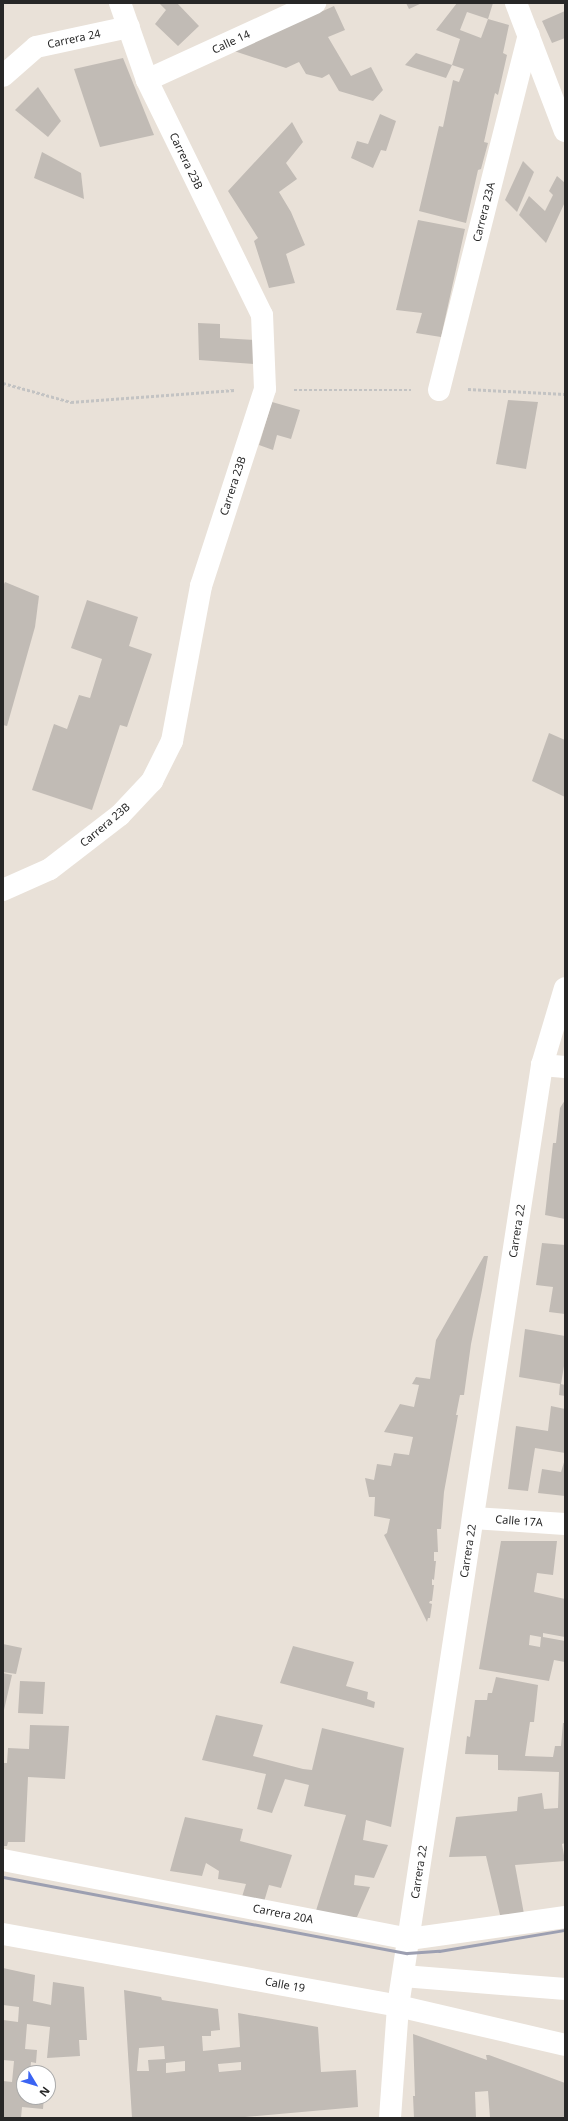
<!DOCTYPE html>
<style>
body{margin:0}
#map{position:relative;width:568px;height:2121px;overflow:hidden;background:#e9e1d8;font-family:"Noto Sans",sans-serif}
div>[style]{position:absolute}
.building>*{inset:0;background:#c1bbb5}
.path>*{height:2.5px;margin-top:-1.25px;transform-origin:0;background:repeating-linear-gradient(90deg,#c3c3c3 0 3px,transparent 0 5px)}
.minor>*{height:22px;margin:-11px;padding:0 11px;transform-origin:11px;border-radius:11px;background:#fff}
.rail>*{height:3px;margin:-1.5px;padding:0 1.5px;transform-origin:1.5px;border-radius:1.5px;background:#9c9fb1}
span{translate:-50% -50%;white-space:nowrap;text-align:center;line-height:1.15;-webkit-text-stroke:4px #fff;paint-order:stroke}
.street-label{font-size:11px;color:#272727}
.frame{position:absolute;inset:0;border:4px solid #272727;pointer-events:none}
.north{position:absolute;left:16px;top:2065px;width:40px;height:40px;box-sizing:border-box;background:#fff;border:1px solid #a9a9a9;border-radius:50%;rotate:128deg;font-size:11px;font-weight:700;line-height:16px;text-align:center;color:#272727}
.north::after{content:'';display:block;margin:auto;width:14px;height:18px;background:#3b64f3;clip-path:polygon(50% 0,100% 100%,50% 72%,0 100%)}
</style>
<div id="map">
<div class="building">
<i style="clip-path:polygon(159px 3px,177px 3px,199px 26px,178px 46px,155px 24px,166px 10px)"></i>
<i style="clip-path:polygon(406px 3px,422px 3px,409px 9px)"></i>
<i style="clip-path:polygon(457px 3px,493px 3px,488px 19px,467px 12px,460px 30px,481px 38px,488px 19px,509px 25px,503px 53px,507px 55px,498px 95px,495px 93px,494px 97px,484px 142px,488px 143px,481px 169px,478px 170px,466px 223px,419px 211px,439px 126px,443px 127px,453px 80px,459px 82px,464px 69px,452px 65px,460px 39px,436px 30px)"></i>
<i style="clip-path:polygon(334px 6px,345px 30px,328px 37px,351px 76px,371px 67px,383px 90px,373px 101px,339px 91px,329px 74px,322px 78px,306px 74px,299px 62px,286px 68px,234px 51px)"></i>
<i style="clip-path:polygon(565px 11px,565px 38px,552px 43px,542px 21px)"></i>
<i style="clip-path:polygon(416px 53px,452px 65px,446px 78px,405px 65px)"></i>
<i style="clip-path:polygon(123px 58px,154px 135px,100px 147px,74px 69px)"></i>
<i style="clip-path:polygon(38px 87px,61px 121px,48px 137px,15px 110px)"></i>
<i style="clip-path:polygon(380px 114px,396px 121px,386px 151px,381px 150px,373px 168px,351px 158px,357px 141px,368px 144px)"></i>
<i style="clip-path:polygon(292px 122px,303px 142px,286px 163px,297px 179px,279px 192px,291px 212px,305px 245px,286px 254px,295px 283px,269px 288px,254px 241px,258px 238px,228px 191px)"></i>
<i style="clip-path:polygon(42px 152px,81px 173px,84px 199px,34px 178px)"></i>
<i style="clip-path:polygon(523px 161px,534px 172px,517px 212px,505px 200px)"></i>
<i style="clip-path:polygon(557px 176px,565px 183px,565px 202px,546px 243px,519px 215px,529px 196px,545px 211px,553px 195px,549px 191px)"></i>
<i style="clip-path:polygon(418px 220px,465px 229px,441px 337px,416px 333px,422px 313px,396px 310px)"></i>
<i style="clip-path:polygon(198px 323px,220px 324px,220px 338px,255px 340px,254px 364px,199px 360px)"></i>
<i style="clip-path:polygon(508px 400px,538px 402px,526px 469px,496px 464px)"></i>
<i style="clip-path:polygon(272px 402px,300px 410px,291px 439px,277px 435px,273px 450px,259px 445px)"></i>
<i style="clip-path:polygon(5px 582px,39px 596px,35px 627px,7px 726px,3px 725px,3px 586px)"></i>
<i style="clip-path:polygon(87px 600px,138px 617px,129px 646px,152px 654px,127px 727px,120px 725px,92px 810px,32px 790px,54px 724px,67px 729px,79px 695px,90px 698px,102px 659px,71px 648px)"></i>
<i style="clip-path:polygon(549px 733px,565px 740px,565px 797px,532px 781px)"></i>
<i style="clip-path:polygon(565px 1100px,565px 1219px,545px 1215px,553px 1143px,556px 1143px,560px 1108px)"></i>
<i style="clip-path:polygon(542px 1243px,565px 1245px,565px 1314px,549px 1312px,553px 1287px,536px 1285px)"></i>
<i style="clip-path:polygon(484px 1256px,488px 1256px,482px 1290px,471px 1344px,464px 1395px,460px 1395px,456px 1415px,458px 1415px,444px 1492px,441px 1529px,437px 1529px,438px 1552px,434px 1552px,434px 1561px,436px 1561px,434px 1580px,432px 1579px,432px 1585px,434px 1585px,432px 1601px,430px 1601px,429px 1603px,432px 1604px,430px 1618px,428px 1618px,427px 1622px,384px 1535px,387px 1533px,390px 1519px,374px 1516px,375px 1497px,369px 1497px,365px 1478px,374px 1480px,377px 1464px,391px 1466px,394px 1453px,409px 1455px,413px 1437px,384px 1432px,400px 1404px,414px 1407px,419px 1385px,412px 1384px,416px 1377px,430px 1379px,436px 1340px)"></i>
<i style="clip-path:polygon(525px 1329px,565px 1336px,565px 1360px,561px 1384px,565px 1385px,565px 1396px,559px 1395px,560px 1384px,519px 1377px)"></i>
<i style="clip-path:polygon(551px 1406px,565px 1409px,565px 1453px,535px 1448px,528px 1491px,508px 1489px,516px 1426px,548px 1431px)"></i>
<i style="clip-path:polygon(565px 1459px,565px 1496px,538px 1493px,542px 1469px,561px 1472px)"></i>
<i style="clip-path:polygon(evenodd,501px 1541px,557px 1541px,553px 1575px,537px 1573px,534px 1592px,565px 1599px,565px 1637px,543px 1633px,543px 1637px,565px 1641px,565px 1662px,554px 1660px,549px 1681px,479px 1669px,501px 1541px,530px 1635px,541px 1637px,540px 1647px,529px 1645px,530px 1635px)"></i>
<i style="clip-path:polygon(3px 1644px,22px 1648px,16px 1674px,3px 1672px)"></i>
<i style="clip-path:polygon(293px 1646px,354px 1662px,346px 1686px,368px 1692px,367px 1699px,375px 1702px,374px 1708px,280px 1683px)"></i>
<i style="clip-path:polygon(3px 1673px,12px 1675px,4px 1710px,3px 1710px)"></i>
<i style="clip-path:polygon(496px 1677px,538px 1685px,534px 1722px,530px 1722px,525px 1756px,553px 1757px,555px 1746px,561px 1746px,563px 1723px,565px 1723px,565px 1843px,562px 1844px,565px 1861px,515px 1865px,524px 1914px,500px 1915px,486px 1856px,449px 1857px,456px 1817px,517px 1811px,518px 1797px,542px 1793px,544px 1809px,558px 1808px,559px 1772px,498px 1770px,498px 1755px,465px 1754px,467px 1736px,470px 1737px,475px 1700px,487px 1700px,488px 1693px,492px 1693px)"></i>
<i style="clip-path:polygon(20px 1681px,45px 1682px,43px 1714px,18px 1713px)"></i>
<i style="clip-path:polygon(216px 1715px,263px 1725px,253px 1756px,303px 1769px,312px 1770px,322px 1728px,404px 1748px,391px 1827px,366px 1820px,363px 1840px,388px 1845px,374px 1878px,355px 1875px,354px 1885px,370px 1887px,357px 1917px,314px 1917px,346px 1815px,304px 1806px,309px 1785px,285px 1779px,272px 1813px,257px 1809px,266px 1774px,202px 1760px)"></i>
<i style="clip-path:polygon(30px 1725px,69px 1726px,65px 1779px,28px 1777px,25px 1842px,8px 1842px,7px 1846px,3px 1846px,3px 1763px,7px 1763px,8px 1748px,29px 1749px)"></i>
<i style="clip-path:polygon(185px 1817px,243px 1829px,240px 1841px,292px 1855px,281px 1888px,269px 1885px,263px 1905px,241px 1900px,246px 1884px,218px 1879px,219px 1871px,206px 1863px,202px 1876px,170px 1871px)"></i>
<i style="clip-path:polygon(3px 1968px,35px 1975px,33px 2001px,51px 2005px,53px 1982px,84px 1987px,87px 2040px,79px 2040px,80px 2056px,47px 2058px,50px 2027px,27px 2024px,25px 2049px,37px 2050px,36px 2063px,31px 2062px,30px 2073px,24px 2073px,24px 2097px,44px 2097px,43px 2109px,22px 2107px,21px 2118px,3px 2118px,3px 2081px,12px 2082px,14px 2061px,3px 2060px,3px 2020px,18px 2022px,19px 2007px,3px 2005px)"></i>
<i style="clip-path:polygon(evenodd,124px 1990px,161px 1997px,162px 2000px,218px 2009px,220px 2030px,211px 2031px,211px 2036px,202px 2036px,203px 2051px,240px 2047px,238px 2013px,318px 2027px,321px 2072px,356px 2070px,358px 2107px,234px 2118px,132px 2118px,124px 1990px,164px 2046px,165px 2059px,148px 2060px,149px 2071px,137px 2071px,139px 2048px,164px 2046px,124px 1990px,185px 2061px,185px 2071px,166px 2073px,166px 2063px,185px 2061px,124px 1990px,241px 2062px,241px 2070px,219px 2072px,218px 2064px,241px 2062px)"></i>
<i style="clip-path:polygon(413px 2034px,487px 2060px,486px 2055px,489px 2055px,565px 2083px,565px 2118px,490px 2118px,488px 2091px,475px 2092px,476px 2118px,414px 2118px,413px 2096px,415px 2096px)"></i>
</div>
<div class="path">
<i style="left:3px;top:383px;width:71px;rotate:15.6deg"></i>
<i style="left:71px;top:402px;width:164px;rotate:-4.2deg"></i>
<i style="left:468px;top:389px;width:97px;rotate:3deg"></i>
<i style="left:294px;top:390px;width:117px"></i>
</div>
<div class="minor">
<i style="left:516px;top:3px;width:137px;rotate:69.1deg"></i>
<i style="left:3px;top:76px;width:44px;rotate:-41.3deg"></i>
<i style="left:36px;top:47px;width:95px;rotate:-12.1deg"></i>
<i style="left:147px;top:80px;width:185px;rotate:-24.6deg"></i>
<i style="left:439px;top:390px;width:366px;rotate:-75.8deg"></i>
<i style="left:3px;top:890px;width:51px;rotate:-24.1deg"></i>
<i style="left:50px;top:869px;width:88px;rotate:-37.6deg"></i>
<i style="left:120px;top:815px;width:47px;rotate:-46.7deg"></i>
<i style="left:152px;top:781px;width:45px;rotate:-63.4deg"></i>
<i style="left:172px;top:741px;width:158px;rotate:-79.4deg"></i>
<i style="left:201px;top:586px;width:207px;rotate:-72deg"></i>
<i style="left:265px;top:389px;width:74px;rotate:-92.3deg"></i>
<i style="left:262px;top:315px;width:262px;rotate:-116.1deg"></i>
<i style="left:147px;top:80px;width:82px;rotate:-109.3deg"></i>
<i style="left:542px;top:1065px;width:23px;rotate:5deg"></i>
<i style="left:473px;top:1518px;width:92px;rotate:3.7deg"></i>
<i style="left:3px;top:1860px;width:414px;rotate:11deg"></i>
<i style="left:409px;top:1939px;width:158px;rotate:-8deg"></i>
<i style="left:3px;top:1934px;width:402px;rotate:10.3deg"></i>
<i style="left:398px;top:2006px;width:171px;rotate:13.1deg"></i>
<i style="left:403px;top:1976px;width:163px;rotate:4.6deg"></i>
<i style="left:390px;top:2118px;width:112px;rotate:-85.9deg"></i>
<i style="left:398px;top:2006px;width:952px;rotate:-81.3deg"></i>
<i style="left:542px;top:1065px;width:80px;rotate:-73.4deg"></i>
</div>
<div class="rail">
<i style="left:3px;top:1877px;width:411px;rotate:10.7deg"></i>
<i style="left:407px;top:1953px;width:32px;rotate:-4deg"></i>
<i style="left:439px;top:1951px;width:128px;rotate:-9.5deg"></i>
</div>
<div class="street-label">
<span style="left:74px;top:39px;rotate:-12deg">Carrera 24</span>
<span style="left:231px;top:42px;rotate:-25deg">Calle 14</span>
<span style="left:186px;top:161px;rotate:64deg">Carrera 23B</span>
<span style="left:484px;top:212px;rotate:-76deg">Carrera 23A</span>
<span style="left:233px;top:486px;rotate:-72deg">Carrera 23B</span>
<span style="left:105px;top:825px;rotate:-40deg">Carrera 23B</span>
<span style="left:517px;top:1231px;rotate:-81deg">Carrera 22</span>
<span style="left:519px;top:1521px;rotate:4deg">Calle 17A</span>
<span style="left:468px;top:1551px;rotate:-81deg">Carrera 22</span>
<span style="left:419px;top:1872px;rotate:-81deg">Carrera 22</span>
<span style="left:283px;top:1914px;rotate:11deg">Carrera 20A</span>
<span style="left:285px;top:1985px;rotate:10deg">Calle 19</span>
</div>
<div class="frame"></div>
<div class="north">N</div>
</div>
